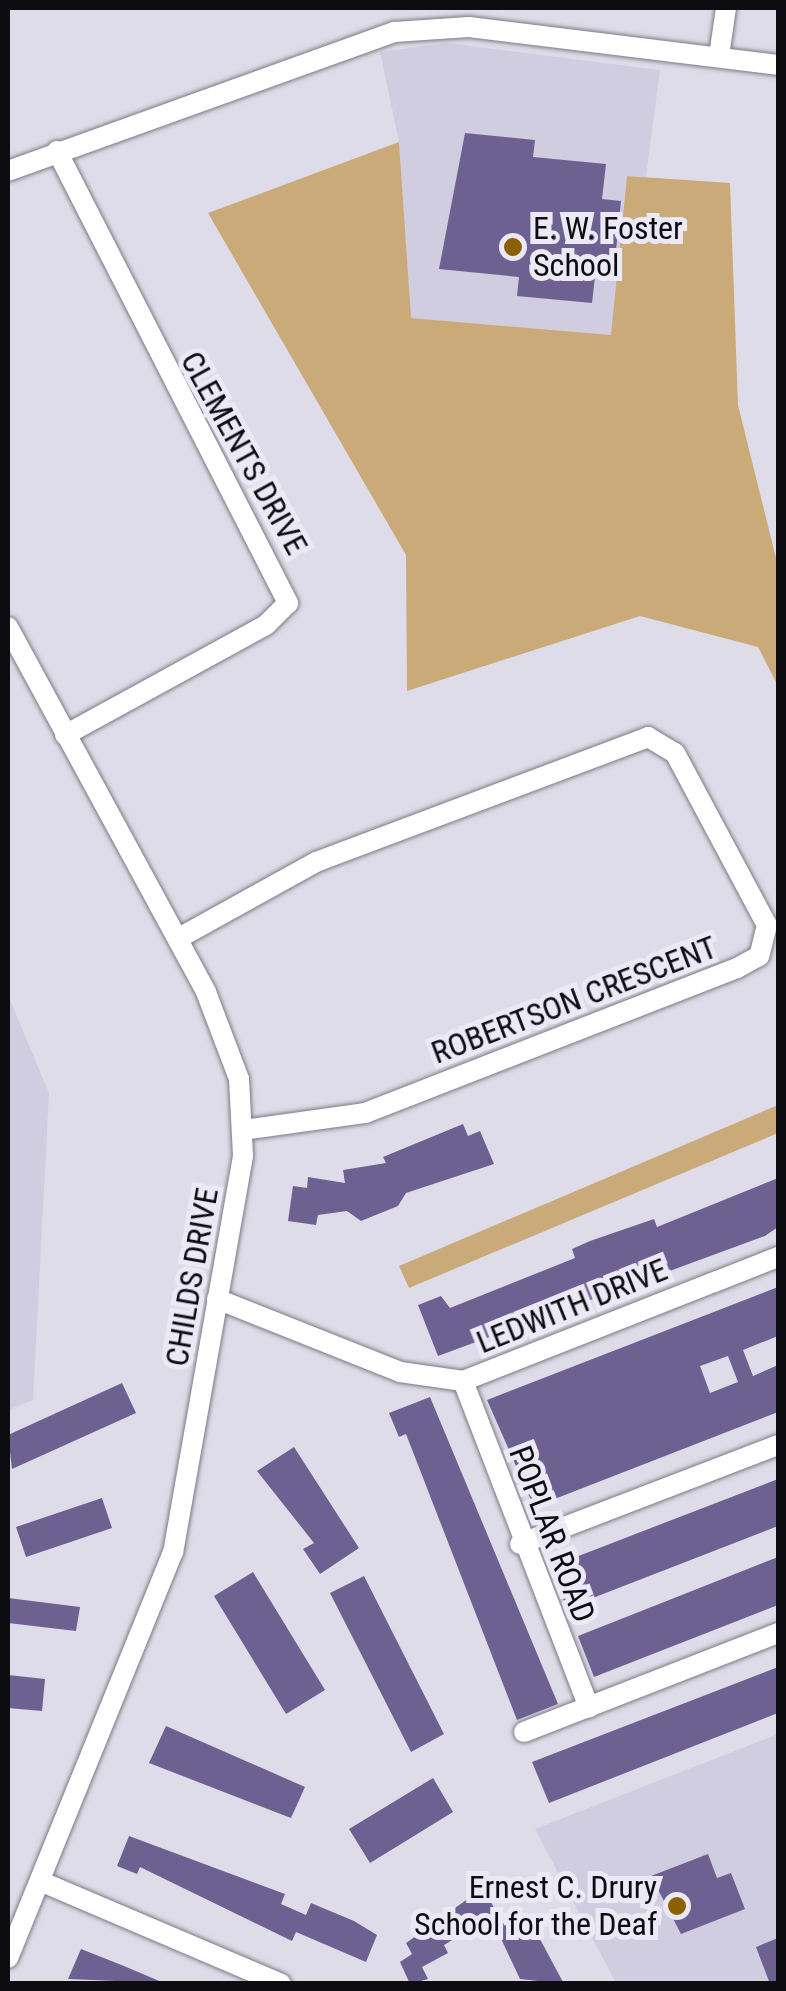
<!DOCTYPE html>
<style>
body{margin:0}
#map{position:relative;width:786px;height:1991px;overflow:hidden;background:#dfdce9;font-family:"Roboto Condensed",sans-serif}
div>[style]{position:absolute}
.built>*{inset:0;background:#d1cde0}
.green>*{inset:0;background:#caaa79}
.building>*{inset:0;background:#6d6191}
.roads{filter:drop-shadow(0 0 2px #7c7a85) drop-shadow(0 0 2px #7c7a85)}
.minor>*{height:20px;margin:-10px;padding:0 10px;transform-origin:10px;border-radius:10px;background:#fff}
.dots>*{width:28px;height:28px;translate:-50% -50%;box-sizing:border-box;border:5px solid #ece9f6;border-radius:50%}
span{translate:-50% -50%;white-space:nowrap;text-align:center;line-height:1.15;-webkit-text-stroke:10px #ece9f6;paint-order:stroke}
.poi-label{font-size:32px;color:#0d0c10}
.left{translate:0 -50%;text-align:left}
.right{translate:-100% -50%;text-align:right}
.street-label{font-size:32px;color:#0d0c10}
.frame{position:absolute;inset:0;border:10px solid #0d0c10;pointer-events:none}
</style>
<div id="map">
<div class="built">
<i style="clip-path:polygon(447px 43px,660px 70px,646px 177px,627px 176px,612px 335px,410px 318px,399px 142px,380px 52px)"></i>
<i style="clip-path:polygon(8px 995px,49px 1093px,33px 1400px,8px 1410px)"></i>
<i style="clip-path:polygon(778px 1734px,778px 1983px,616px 1983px,535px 1829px)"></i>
</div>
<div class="green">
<i style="clip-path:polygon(399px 142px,411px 318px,611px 335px,627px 176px,730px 183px,738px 405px,778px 566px,778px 686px,758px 647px,640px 616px,407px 691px,406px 555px,208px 213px)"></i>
<i style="clip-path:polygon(778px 1105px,778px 1133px,409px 1288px,399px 1266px)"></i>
</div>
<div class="building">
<i style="clip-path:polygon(465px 133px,535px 140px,533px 157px,606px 164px,602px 199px,621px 201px,614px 270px,596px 268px,592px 303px,517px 296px,519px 277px,439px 269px)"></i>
<i style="clip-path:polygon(463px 1124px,468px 1136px,480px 1131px,494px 1164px,406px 1193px,398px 1206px,361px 1221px,347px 1211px,318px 1215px,316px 1225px,288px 1221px,293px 1186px,307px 1188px,308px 1177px,345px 1183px,343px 1170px,386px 1163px,383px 1157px)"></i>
<i style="clip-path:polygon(778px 1178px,778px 1227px,765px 1236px,438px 1356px,418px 1305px,441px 1296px,450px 1308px,575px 1258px,572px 1249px,590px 1241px,654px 1219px,657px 1227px)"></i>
<i style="clip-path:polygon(evenodd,778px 1287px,778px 1336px,743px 1350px,753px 1376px,778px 1365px,778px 1412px,534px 1507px,487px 1400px,778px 1287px,728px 1356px,738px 1382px,710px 1393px,700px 1366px,728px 1356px)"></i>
<i style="clip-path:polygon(122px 1383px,136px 1413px,12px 1469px,8px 1435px)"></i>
<i style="clip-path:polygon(430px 1397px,558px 1704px,517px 1720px,406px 1434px,399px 1437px,389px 1413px)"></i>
<i style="clip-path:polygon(294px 1447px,359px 1548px,320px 1574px,303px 1549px,314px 1543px,257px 1471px)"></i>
<i style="clip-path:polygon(778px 1479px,778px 1526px,567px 1608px,550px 1567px)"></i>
<i style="clip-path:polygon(102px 1498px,112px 1528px,26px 1557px,16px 1527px)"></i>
<i style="clip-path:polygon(778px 1557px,778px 1605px,594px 1677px,578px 1636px)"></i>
<i style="clip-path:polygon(253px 1572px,325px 1690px,286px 1714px,214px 1596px)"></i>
<i style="clip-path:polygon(364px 1576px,444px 1734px,411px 1752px,330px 1593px)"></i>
<i style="clip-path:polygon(8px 1598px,80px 1607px,76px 1631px,8px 1623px)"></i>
<i style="clip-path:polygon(778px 1667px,778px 1713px,549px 1803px,532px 1762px)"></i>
<i style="clip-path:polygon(8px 1675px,45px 1679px,42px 1711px,8px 1708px)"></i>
<i style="clip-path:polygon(166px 1726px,305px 1787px,291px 1818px,149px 1763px)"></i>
<i style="clip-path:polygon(433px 1778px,453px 1812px,370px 1863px,349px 1829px)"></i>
<i style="clip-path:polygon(129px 1836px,285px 1894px,281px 1904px,306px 1915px,311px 1903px,354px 1921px,377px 1935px,366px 1962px,296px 1932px,292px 1941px,140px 1867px,137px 1874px,117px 1866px)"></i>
<i style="clip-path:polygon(708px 1854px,717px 1878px,731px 1873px,745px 1909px,681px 1934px,651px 1876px)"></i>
<i style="clip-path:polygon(483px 1888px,497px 1913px,444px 1945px,448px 1953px,422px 1967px,428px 1979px,410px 1984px,400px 1962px,412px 1954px,406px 1943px)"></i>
<i style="clip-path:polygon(520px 1913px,541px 1941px,564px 1984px,520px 1979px,496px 1928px)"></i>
<i style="clip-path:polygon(778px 1938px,778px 1984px,770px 1984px,756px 1947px)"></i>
<i style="clip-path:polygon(81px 1949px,124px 1966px,164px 1983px,68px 1979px)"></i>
</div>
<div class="roads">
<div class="minor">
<i style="left:719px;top:56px;width:49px;rotate:-81.7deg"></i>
<i style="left:57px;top:151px;width:508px;rotate:62.93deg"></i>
<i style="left:288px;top:603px;width:31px;rotate:135deg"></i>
<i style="left:266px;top:625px;width:229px;rotate:151.3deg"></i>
<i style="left:8px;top:171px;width:410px;rotate:-19.8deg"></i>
<i style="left:394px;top:32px;width:75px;rotate:-3.8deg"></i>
<i style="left:469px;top:27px;width:311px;rotate:7deg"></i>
<i style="left:8px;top:627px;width:415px;rotate:61.5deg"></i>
<i style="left:206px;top:992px;width:93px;rotate:69.2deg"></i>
<i style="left:239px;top:1079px;width:77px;rotate:87deg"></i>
<i style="left:243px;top:1156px;width:402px;rotate:100deg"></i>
<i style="left:173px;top:1552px;width:438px;rotate:112.1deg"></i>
<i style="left:179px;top:938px;width:157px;rotate:-29deg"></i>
<i style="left:316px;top:862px;width:355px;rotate:-20.6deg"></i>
<i style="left:648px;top:737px;width:31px;rotate:31deg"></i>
<i style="left:675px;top:753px;width:195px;rotate:61.9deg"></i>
<i style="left:767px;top:925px;width:32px;rotate:104deg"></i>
<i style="left:759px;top:956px;width:25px;rotate:151deg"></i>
<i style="left:737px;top:968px;width:399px;rotate:158.7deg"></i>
<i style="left:365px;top:1113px;width:123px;rotate:172.1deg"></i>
<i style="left:217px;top:1299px;width:197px;rotate:21.7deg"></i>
<i style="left:400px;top:1372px;width:64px;rotate:8.1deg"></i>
<i style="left:463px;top:1381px;width:339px;rotate:-21.5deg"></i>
<i style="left:463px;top:1381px;width:350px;rotate:68.9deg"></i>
<i style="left:520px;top:1544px;width:276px;rotate:-21deg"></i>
<i style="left:524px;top:1732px;width:273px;rotate:-21.3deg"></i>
<i style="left:40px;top:1881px;width:262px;rotate:23.1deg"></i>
</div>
</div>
<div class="dots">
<i style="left:513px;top:247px;background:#8b6002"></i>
<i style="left:677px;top:1906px;background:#8b6002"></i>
</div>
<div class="poi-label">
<span class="left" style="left:533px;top:247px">E. W. Foster<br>School</span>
<span class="right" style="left:657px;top:1906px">Ernest C. Drury<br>School for the Deaf</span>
</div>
<div class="street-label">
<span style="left:244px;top:453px;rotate:61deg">CLEMENTS DRIVE</span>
<span style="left:574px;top:1000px;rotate:-21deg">ROBERTSON CRESCENT</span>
<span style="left:192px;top:1277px;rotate:-80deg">CHILDS DRIVE</span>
<span style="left:572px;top:1306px;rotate:-22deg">LEDWITH DRIVE</span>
<span style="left:552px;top:1534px;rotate:69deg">POPLAR ROAD</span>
</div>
<div class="frame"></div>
</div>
